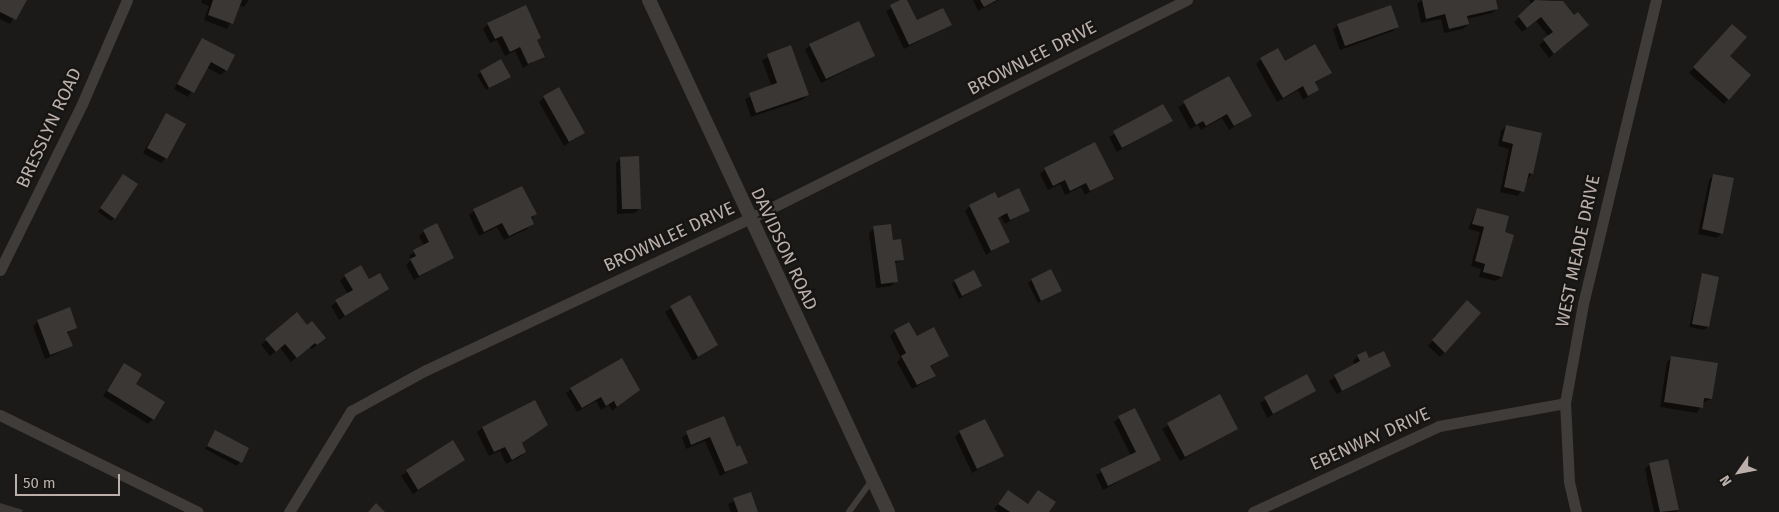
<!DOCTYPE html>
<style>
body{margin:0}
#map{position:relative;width:1779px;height:512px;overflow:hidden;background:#1b1a18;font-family:"Fira Sans",sans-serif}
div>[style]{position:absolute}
.shadow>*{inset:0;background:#0007}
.building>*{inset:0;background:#3a3735}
.service>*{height:5.5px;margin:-2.75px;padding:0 2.75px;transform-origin:2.75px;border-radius:2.75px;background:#403c39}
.minor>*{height:11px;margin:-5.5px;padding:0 5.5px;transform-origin:5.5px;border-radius:5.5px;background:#403c39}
.tertiary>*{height:14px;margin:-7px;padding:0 7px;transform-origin:7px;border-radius:7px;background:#403c39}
span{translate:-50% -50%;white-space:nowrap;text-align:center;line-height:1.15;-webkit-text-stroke:4.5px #161513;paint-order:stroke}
.street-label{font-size:18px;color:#bbafaa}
.north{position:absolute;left:1714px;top:447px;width:50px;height:50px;-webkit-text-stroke:4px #161513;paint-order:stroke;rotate:237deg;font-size:14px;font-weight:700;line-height:20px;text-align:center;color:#bbafaa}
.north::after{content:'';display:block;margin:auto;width:18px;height:22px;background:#bbafaa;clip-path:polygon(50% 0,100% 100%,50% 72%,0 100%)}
.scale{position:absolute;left:15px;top:474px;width:105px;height:22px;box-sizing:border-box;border:2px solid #bbafaa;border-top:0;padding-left:6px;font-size:15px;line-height:18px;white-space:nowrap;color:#bbafaa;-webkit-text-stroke:4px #161513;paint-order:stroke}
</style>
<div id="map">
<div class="shadow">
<i style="clip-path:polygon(0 0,25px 0,10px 24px,0 19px)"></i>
<i style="clip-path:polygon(202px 0,249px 0,244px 7px,239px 5px,227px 29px,204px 20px,209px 6px,201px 3px)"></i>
<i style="clip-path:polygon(906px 0,916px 22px,950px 25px,904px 49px,886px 11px)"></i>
<i style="clip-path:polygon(973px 0,999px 0,978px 11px)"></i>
<i style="clip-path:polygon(1422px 0,1495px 0,1497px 9px,1492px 13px,1467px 19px,1468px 24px,1463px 29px,1444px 33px,1441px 19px,1421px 23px,1417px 4px)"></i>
<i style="clip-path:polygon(1529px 0,1556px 0,1583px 30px,1549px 58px,1539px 45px,1549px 37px,1536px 21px,1522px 32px,1514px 22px,1532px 6px)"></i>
<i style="clip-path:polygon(488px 24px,540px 37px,536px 41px,543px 56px,523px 68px,515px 51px,505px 56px,497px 40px,490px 43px,483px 29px)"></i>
<i style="clip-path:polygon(1338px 25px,1397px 26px,1393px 31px,1340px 50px,1333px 30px)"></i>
<i style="clip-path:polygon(1727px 30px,1728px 99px,1724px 104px,1689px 73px)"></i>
<i style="clip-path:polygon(203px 39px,226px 70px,221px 75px,206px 67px,188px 97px,174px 89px)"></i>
<i style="clip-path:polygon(810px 45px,874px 56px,821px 83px,805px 50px)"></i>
<i style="clip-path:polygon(790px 47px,807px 95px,802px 100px,751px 117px,745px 99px,772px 87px,762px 60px)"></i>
<i style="clip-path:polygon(1261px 59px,1285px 62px,1330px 73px,1314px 84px,1318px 90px,1303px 100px,1298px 90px,1277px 102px,1256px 64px)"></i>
<i style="clip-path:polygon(481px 72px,509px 76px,486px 90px,477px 75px)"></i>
<i style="clip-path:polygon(1229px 77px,1251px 116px,1229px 130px,1222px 118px,1201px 130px,1198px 125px,1190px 129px,1178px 107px)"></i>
<i style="clip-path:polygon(544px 97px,583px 132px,578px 137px,564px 146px,539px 102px)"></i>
<i style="clip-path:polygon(1163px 105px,1171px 120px,1117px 152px,1109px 137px)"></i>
<i style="clip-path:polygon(166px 114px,166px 158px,161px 163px,143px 153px)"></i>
<i style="clip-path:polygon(1506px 126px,1540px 134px,1531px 174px,1518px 196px,1500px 192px,1509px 149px,1498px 146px,1501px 131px)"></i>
<i style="clip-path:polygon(621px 158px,640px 208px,635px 213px,617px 214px,616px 163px)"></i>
<i style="clip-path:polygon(1045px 169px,1112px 178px,1085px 195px,1081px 187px,1065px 195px,1060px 184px,1048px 190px,1040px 174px)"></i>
<i style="clip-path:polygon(1714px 175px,1722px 233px,1717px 238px,1698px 234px,1709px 180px)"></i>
<i style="clip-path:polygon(120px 179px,114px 218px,111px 221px,98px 212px)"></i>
<i style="clip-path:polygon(998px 200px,1028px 210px,1005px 224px,1001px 217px,997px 219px,1008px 241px,986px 255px,965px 211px,970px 206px)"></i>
<i style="clip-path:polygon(1477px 209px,1503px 233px,1501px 277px,1496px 281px,1479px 277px,1481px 269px,1471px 266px,1480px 232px,1468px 229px)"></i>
<i style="clip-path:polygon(474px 211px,535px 214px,527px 229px,504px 240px,497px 227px,479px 236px,469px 215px)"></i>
<i style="clip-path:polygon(874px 228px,892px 242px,903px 259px,894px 264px,896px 281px,891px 286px,876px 288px,869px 233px)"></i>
<i style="clip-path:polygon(424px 231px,453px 257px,414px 280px,406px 265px,411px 260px,409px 256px,424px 246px,419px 236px)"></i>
<i style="clip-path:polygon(1703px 275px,1708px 327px,1704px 330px,1689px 327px)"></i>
<i style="clip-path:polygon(345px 276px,369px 281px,388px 289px,339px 320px,331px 306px,348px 294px,340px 281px)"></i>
<i style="clip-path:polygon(1032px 280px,1060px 291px,1038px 303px,1028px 283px)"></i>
<i style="clip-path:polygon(955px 281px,981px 286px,959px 299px,952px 284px)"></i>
<i style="clip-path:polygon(689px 297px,716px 345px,693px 361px,665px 312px)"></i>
<i style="clip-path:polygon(1462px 307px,1445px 352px,1440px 357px,1428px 346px)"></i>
<i style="clip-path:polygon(296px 314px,320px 343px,312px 349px,309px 347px,291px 362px,280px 348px,270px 356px,261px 345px)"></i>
<i style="clip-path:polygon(38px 321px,76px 327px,67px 334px,72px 346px,45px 359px,33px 326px)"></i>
<i style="clip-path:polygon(895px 331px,916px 338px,948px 356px,930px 367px,934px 375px,929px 380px,912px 389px,897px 362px,901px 358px,890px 336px)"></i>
<i style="clip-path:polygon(1358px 356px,1389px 365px,1337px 394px,1329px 381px,1355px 365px,1353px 361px)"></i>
<i style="clip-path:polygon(1672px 357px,1711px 399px,1702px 403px,1697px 413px,1660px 407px,1667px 362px)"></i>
<i style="clip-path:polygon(124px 364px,153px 419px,148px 424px,103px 396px)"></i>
<i style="clip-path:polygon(1306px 376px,1314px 390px,1267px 418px,1260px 403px)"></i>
<i style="clip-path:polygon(571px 389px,634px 394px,612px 411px,609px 405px,601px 410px,596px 401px,577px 412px,566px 393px)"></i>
<i style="clip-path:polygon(1219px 396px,1236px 428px,1180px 461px,1162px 429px)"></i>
<i style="clip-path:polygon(723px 417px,736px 449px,746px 462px,720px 476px,705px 441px,686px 449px,682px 437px)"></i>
<i style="clip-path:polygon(1119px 418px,1159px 460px,1103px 490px,1096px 475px,1131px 456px,1114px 422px)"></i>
<i style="clip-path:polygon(546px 425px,521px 444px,525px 452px,520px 457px,506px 464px,500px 451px,489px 456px,477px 432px,482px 428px)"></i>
<i style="clip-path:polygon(216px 432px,248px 449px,237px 466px,205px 449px)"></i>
<i style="clip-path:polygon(960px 432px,1002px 456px,972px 473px,955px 437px)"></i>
<i style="clip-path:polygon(452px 442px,464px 460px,413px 494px,401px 476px)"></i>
<i style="clip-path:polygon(1650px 464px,1678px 510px,1676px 512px,1654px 512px,1645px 469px)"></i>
<i style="clip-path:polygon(1008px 492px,1027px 505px,1038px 492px,1047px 512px,998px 512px,994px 509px)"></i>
<i style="clip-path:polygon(750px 493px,757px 512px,731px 512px,728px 504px)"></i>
</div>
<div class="building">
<i style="clip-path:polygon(0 0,27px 0,16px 20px,0 12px)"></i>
<i style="clip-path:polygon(213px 0,242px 0,233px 24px,208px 15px)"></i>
<i style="clip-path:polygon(900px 0,907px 0,917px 20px,943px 8px,952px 25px,909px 45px,890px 5px)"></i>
<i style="clip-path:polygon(980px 0,997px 0,984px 7px)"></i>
<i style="clip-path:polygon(1422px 0,1496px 0,1498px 9px,1467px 16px,1469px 24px,1449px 29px,1445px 14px,1426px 19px)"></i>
<i style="clip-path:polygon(1535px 0,1563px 1px,1574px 15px,1578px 12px,1589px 25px,1554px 54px,1543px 39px,1553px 32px,1541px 17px,1527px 28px,1518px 16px)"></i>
<i style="clip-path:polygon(526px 5px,541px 38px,537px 40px,545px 57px,528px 64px,520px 47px,510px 52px,502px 36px,495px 39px,487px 23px)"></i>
<i style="clip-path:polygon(1391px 5px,1399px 27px,1345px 46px,1337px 24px)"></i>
<i style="clip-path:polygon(859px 21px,875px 56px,826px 79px,809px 44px)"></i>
<i style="clip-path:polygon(1732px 24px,1747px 37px,1730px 56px,1751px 75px,1729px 100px,1693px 67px)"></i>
<i style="clip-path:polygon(202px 38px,235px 55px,227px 71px,211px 62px,194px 93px,177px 84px)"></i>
<i style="clip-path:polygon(1315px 44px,1332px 73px,1315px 82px,1319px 90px,1308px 96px,1303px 86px,1283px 98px,1260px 58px,1278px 48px,1285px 61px)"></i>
<i style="clip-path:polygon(791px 45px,809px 95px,756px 113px,749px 93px,777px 83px,767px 54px)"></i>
<i style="clip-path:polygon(501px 59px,511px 77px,489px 88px,480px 71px)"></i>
<i style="clip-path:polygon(1229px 76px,1252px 116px,1234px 126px,1227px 114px,1206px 126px,1203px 121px,1196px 125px,1183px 101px)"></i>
<i style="clip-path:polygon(559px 87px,585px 133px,569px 142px,543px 96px)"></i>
<i style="clip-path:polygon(1163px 104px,1173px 121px,1122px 148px,1113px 131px)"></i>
<i style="clip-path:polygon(166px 113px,186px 124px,167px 159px,147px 148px)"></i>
<i style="clip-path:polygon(1506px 125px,1542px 133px,1533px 174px,1529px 173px,1524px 192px,1504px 187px,1513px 144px,1502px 141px)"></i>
<i style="clip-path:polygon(1095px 142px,1114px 179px,1090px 191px,1086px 183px,1070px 191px,1065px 180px,1053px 186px,1044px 168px)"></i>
<i style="clip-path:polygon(639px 156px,641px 209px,622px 209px,620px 157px)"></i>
<i style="clip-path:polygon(123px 174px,138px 184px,115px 219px,100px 208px)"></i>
<i style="clip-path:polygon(1713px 174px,1734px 178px,1723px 234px,1702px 229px)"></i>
<i style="clip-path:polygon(522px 186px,537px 214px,531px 217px,534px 224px,509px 236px,502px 223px,484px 232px,473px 209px)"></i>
<i style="clip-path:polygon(1019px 188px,1030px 211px,1010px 220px,1007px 213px,998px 218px,1010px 242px,991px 251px,969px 205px,995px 192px,998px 198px)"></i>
<i style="clip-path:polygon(1477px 208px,1509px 216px,1505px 232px,1514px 235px,1502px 277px,1483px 272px,1485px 264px,1475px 261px,1484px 227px,1472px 224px)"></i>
<i style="clip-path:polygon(437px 223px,454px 258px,419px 276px,410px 259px,416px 256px,413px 250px,429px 242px,423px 230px)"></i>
<i style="clip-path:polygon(891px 224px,893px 240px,901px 239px,904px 260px,895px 261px,898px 282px,881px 284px,873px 226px)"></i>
<i style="clip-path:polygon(361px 265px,369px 279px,380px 273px,389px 289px,345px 316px,335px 300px,353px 290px,344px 275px)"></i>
<i style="clip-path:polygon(1051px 269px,1062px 291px,1041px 301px,1031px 279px)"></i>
<i style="clip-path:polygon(974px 270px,982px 286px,962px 296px,954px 280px)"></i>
<i style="clip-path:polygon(1702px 273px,1719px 277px,1709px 327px,1692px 324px)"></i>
<i style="clip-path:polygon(690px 295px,718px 345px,698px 357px,670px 306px)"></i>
<i style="clip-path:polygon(1467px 300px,1481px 313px,1445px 353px,1432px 340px)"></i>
<i style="clip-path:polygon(70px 307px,77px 328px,67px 332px,73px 346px,50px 355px,37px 320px)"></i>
<i style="clip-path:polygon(297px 312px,307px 325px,312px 321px,326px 338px,317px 345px,315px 343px,297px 358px,285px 344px,276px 352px,265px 339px)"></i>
<i style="clip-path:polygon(909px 322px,917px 336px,934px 327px,949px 356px,930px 366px,936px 376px,917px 385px,901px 356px,906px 353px,894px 330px)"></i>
<i style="clip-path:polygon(1366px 351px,1369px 358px,1384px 351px,1391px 366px,1342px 391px,1334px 375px,1360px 361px,1357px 355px)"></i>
<i style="clip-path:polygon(1671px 356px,1718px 363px,1712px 399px,1704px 398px,1703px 408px,1664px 402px)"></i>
<i style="clip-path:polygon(622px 358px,640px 390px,617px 407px,614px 401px,606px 406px,601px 397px,582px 408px,570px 388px)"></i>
<i style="clip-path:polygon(124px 363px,142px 374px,136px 384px,165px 402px,154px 420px,107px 391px)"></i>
<i style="clip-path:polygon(1307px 374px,1316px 391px,1273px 414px,1264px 397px)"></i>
<i style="clip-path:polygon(1220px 394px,1238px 429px,1185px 457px,1167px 423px)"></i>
<i style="clip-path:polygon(535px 400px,548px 425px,522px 443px,526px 452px,512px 460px,505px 447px,494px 452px,482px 427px)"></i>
<i style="clip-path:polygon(1135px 408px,1161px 460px,1108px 486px,1100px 469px,1136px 452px,1118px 416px)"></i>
<i style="clip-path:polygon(724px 416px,737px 447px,740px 445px,748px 463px,725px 472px,710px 437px,691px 445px,686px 431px)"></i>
<i style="clip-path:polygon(985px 419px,1004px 456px,977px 469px,959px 431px)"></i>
<i style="clip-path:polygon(215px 430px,249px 448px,242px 463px,207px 446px)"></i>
<i style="clip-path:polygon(453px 440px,465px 460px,418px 490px,406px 470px)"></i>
<i style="clip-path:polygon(1668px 459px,1679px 510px,1660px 512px,1649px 463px)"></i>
<i style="clip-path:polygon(1008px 490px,1028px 504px,1038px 490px,1056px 502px,1049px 512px,1010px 512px,998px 504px)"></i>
<i style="clip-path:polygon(751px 492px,758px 512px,738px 512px,733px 498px)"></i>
<i style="clip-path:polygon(0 503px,23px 510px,22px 512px,0 512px)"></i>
<i style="clip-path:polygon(376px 503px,385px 512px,368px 512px)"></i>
</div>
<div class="service">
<i style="left:849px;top:512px;width:41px;rotate:-54deg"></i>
</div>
<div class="minor">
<i style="left:0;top:270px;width:185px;rotate:-63.7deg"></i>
<i style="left:82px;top:104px;width:113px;rotate:-66.6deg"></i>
<i style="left:0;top:415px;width:220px;rotate:26.1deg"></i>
<i style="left:289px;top:512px;width:119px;rotate:-58.5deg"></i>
<i style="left:351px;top:411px;width:85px;rotate:-28.7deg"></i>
<i style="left:426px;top:370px;width:357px;rotate:-25.1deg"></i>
<i style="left:749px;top:219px;width:490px;rotate:-26.6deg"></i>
<i style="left:1253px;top:512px;width:205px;rotate:-24.8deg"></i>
<i style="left:1439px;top:426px;width:128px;rotate:-10.3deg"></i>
<i style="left:1576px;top:512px;width:32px;rotate:-103deg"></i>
<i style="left:1569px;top:481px;width:78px;rotate:-92.9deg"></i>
<i style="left:1565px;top:403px;width:101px;rotate:-79.7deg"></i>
<i style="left:1583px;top:304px;width:313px;rotate:-76.5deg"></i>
</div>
<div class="tertiary">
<i style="left:649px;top:0;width:565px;rotate:64.98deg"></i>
</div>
<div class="street-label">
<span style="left:1032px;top:58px;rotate:-27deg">BROWNLEE DRIVE</span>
<span style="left:49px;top:128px;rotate:-65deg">BRESSLYN ROAD</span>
<span style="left:669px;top:237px;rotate:-25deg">BROWNLEE DRIVE</span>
<span style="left:784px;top:249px;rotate:65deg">DAVIDSON ROAD</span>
<span style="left:1578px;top:251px;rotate:-78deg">WEST MEADE DRIVE</span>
<span style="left:1370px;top:439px;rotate:-24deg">EBENWAY DRIVE</span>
</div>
<div class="north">N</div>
<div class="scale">50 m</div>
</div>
